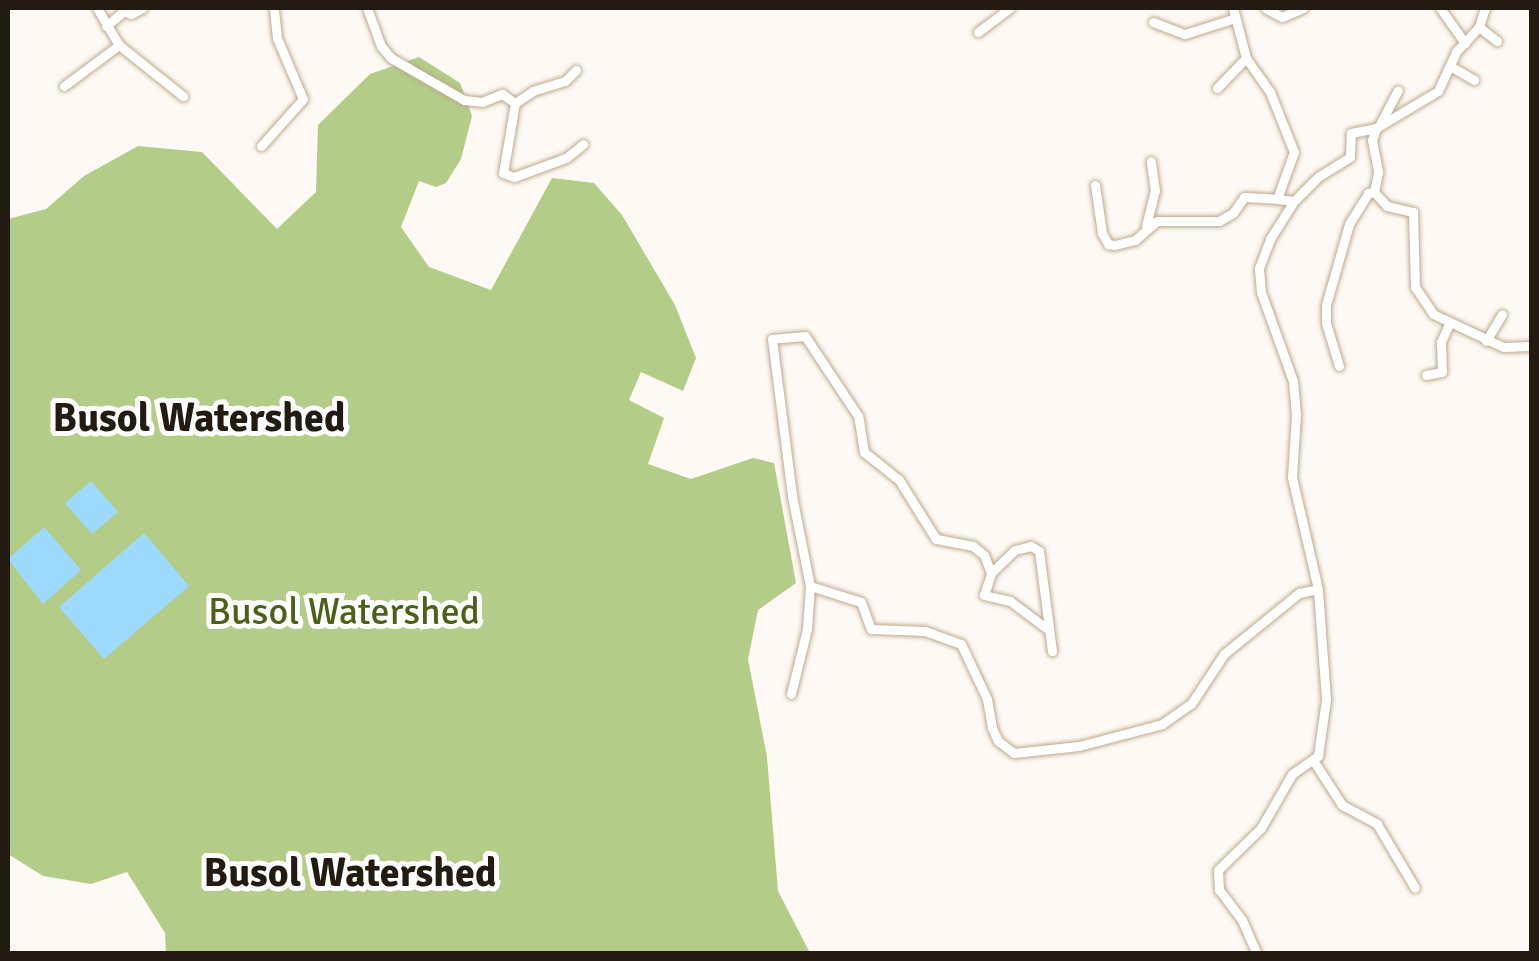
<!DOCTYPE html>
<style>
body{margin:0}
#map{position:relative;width:1539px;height:961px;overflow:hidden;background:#fef9f4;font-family:Signika,sans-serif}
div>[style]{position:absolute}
.forest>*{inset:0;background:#b3cc87}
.water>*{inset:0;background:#9edafd}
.roads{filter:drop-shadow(0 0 2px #bda88f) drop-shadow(0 0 2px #bda88f)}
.street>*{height:9px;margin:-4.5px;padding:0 4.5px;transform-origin:4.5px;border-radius:4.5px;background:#fff}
span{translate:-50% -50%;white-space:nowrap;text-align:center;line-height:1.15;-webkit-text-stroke:10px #fff;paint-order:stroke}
.park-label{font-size:38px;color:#4a6117}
.neighbourhood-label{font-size:40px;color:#231b11;font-weight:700}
.frame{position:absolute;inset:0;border:10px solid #231b11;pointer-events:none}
</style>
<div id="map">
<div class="forest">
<i style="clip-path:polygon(419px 57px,460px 83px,472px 116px,461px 159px,446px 183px,436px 187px,419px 181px,401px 227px,429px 267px,491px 290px,552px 178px,594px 183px,622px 215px,675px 305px,696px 358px,683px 391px,641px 372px,629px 400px,664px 418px,648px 464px,691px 479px,753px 458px,774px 463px,796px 583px,758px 610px,748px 659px,767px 757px,778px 891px,810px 953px,166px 953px,165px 933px,127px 872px,91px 884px,43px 876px,8px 854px,8px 219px,46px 209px,84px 176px,138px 146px,202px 152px,277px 229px,316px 192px,318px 125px,370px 74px)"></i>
</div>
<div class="water">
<i style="clip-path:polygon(91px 481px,118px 512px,92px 534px,65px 503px)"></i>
<i style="clip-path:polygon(44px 527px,81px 570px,43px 604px,8px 559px)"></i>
<i style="clip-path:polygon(144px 533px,189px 586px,104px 659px,59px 607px)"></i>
</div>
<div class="roads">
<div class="street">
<i style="left:97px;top:8px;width:43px;rotate:59.3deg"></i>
<i style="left:119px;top:45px;width:82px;rotate:38.6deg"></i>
<i style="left:367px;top:8px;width:40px;rotate:69.8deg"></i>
<i style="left:381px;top:46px;width:16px;rotate:50deg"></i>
<i style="left:391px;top:58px;width:84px;rotate:29.9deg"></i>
<i style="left:464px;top:100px;width:18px;rotate:6deg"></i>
<i style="left:482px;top:102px;width:22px;rotate:-22deg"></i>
<i style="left:502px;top:94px;width:16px;rotate:35deg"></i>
<i style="left:1233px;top:8px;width:52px;rotate:75.4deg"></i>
<i style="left:1246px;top:58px;width:42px;rotate:54.8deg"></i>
<i style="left:1270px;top:92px;width:65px;rotate:68.2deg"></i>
<i style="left:1294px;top:152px;width:50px;rotate:109.9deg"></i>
<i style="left:1277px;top:199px;width:17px;rotate:7deg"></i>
<i style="left:1265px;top:8px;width:19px;rotate:28deg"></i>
<i style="left:1282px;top:17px;width:23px;rotate:-23deg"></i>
<i style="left:1440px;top:8px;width:43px;rotate:54.5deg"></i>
<i style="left:1485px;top:8px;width:20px;rotate:108deg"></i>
<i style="left:1479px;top:27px;width:34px;rotate:133deg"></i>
<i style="left:1456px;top:52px;width:43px;rotate:114.8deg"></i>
<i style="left:1438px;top:91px;width:72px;rotate:149.2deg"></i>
<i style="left:1376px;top:128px;width:13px;rotate:108deg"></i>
<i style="left:1372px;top:140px;width:33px;rotate:79deg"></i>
<i style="left:1378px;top:172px;width:20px;rotate:101deg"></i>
<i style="left:1374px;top:192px;width:19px;rotate:47deg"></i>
<i style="left:1387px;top:206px;width:27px;rotate:13deg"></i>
<i style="left:1413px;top:212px;width:75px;rotate:88.5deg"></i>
<i style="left:1415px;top:287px;width:32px;rotate:56deg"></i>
<i style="left:1433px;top:314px;width:77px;rotate:25.2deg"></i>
<i style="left:1503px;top:347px;width:29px;rotate:-2deg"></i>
<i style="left:1153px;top:22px;width:34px;rotate:21deg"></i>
<i style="left:1185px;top:34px;width:52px;rotate:-17.7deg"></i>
<i style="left:106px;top:26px;width:23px;rotate:-40deg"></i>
<i style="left:124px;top:11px;width:8px;rotate:23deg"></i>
<i style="left:131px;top:14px;width:13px;rotate:-27deg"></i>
<i style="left:1479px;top:27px;width:23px;rotate:38deg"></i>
<i style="left:978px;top:32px;width:40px;rotate:-37deg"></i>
<i style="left:1450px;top:66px;width:28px;rotate:30deg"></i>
<i style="left:576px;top:70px;width:16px;rotate:135deg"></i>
<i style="left:565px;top:81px;width:34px;rotate:163deg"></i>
<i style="left:533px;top:91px;width:22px;rotate:146deg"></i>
<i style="left:515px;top:103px;width:71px;rotate:99.7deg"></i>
<i style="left:503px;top:173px;width:12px;rotate:20deg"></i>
<i style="left:514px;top:177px;width:55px;rotate:-20.1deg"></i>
<i style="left:566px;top:158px;width:22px;rotate:-39deg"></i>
<i style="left:64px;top:86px;width:69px;rotate:-36.7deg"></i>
<i style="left:1217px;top:88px;width:42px;rotate:-46deg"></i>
<i style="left:1380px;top:124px;width:38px;rotate:-62deg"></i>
<i style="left:261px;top:146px;width:63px;rotate:-48.2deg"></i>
<i style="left:303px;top:99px;width:66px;rotate:-113.1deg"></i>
<i style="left:277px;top:38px;width:30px;rotate:-96deg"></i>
<i style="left:1095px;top:185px;width:49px;rotate:81.7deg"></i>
<i style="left:1102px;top:233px;width:13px;rotate:61deg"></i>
<i style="left:1108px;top:244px;width:7px;rotate:8deg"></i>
<i style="left:1115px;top:245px;width:21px;rotate:-14deg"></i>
<i style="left:1135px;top:240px;width:29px;rotate:-41deg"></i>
<i style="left:1157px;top:221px;width:62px"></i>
<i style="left:1219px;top:221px;width:16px;rotate:-30deg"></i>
<i style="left:1233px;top:213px;width:19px;rotate:-55deg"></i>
<i style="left:1244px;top:197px;width:33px;rotate:3deg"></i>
<i style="left:1146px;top:226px;width:36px;rotate:-76deg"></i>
<i style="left:1155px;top:191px;width:30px;rotate:-98deg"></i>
<i style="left:1486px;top:341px;width:31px;rotate:-59deg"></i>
<i style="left:1339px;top:366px;width:45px;rotate:-106.8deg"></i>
<i style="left:1326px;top:323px;width:18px;rotate:-90deg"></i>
<i style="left:1326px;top:305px;width:84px;rotate:-74.1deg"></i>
<i style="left:1349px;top:224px;width:36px;rotate:-58deg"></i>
<i style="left:1368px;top:193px;width:6px;rotate:-9deg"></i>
<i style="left:1426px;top:375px;width:16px;rotate:-11deg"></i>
<i style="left:1442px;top:372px;width:30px;rotate:-92deg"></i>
<i style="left:1441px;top:342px;width:20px;rotate:-66deg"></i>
<i style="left:991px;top:573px;width:33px;rotate:-44deg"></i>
<i style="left:1015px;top:550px;width:16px;rotate:-14deg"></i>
<i style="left:1031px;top:546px;width:9px;rotate:32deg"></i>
<i style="left:1039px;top:551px;width:101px;rotate:82.6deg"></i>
<i style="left:1046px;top:628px;width:45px;rotate:-143.1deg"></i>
<i style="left:1010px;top:601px;width:27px;rotate:-167deg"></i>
<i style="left:984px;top:595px;width:23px;rotate:-72deg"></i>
<i style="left:991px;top:573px;width:19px;rotate:-111deg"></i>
<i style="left:984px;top:555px;width:14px;rotate:-141deg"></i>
<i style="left:973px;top:546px;width:38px;rotate:-169deg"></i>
<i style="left:936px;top:539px;width:70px;rotate:-122.1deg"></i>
<i style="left:899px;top:480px;width:45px;rotate:-141.3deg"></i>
<i style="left:864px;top:452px;width:36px;rotate:-99deg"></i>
<i style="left:858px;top:416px;width:96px;rotate:-123.5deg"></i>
<i style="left:805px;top:336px;width:33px;rotate:175deg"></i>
<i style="left:772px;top:339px;width:158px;rotate:82.7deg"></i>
<i style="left:792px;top:496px;width:92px;rotate:78.7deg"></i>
<i style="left:810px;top:586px;width:53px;rotate:17.4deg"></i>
<i style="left:861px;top:602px;width:29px;rotate:70deg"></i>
<i style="left:871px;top:629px;width:54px;rotate:2.1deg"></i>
<i style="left:925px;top:631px;width:38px;rotate:20deg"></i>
<i style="left:961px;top:644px;width:61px;rotate:64.7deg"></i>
<i style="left:987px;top:699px;width:29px;rotate:80deg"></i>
<i style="left:992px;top:728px;width:14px;rotate:65deg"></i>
<i style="left:998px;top:741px;width:20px;rotate:37deg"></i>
<i style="left:1014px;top:753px;width:65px;rotate:-6.1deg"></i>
<i style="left:1079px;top:746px;width:86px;rotate:-14.8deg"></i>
<i style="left:1162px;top:724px;width:35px;rotate:-35deg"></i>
<i style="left:1191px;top:704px;width:60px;rotate:-56.6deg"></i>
<i style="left:1224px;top:654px;width:97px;rotate:-39.1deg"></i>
<i style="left:1299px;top:593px;width:19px;rotate:-12deg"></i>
<i style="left:791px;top:694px;width:67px;rotate:-76.2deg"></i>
<i style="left:807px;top:629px;width:43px;rotate:-86deg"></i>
<i style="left:1313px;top:760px;width:54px;rotate:57.2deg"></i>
<i style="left:1342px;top:805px;width:40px;rotate:28deg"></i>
<i style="left:1377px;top:824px;width:74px;rotate:59.3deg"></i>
<i style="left:1257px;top:954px;width:37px;rotate:-114deg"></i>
<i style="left:1242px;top:920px;width:38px;rotate:-127deg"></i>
<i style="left:1219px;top:890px;width:20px;rotate:-93deg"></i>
<i style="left:1218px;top:870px;width:60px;rotate:-44.3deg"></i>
<i style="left:1261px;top:828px;width:62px;rotate:-60.1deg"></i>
<i style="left:1292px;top:774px;width:32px;rotate:-35deg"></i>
<i style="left:1318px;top:756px;width:58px;rotate:-82deg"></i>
<i style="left:1326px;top:699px;width:110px;rotate:-94.2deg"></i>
<i style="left:1318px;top:589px;width:115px;rotate:-103.1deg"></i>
<i style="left:1292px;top:477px;width:62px;rotate:-86.3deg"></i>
<i style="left:1296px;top:415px;width:34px;rotate:-95deg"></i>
<i style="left:1293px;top:381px;width:95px;rotate:-109.8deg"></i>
<i style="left:1261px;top:292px;width:24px;rotate:-95deg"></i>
<i style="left:1259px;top:268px;width:31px;rotate:-69deg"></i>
<i style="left:1270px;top:239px;width:45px;rotate:-57.7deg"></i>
<i style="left:1294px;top:201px;width:34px;rotate:-45deg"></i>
<i style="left:1318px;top:177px;width:38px;rotate:-32deg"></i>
<i style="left:1350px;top:157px;width:24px;rotate:-88deg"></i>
<i style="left:1351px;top:133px;width:25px;rotate:-11deg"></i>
</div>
</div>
<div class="park-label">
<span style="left:344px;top:612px">Busol Watershed</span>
</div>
<div class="neighbourhood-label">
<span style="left:199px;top:418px">Busol Watershed</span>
<span style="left:350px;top:873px">Busol Watershed</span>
</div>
<div class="frame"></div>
</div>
